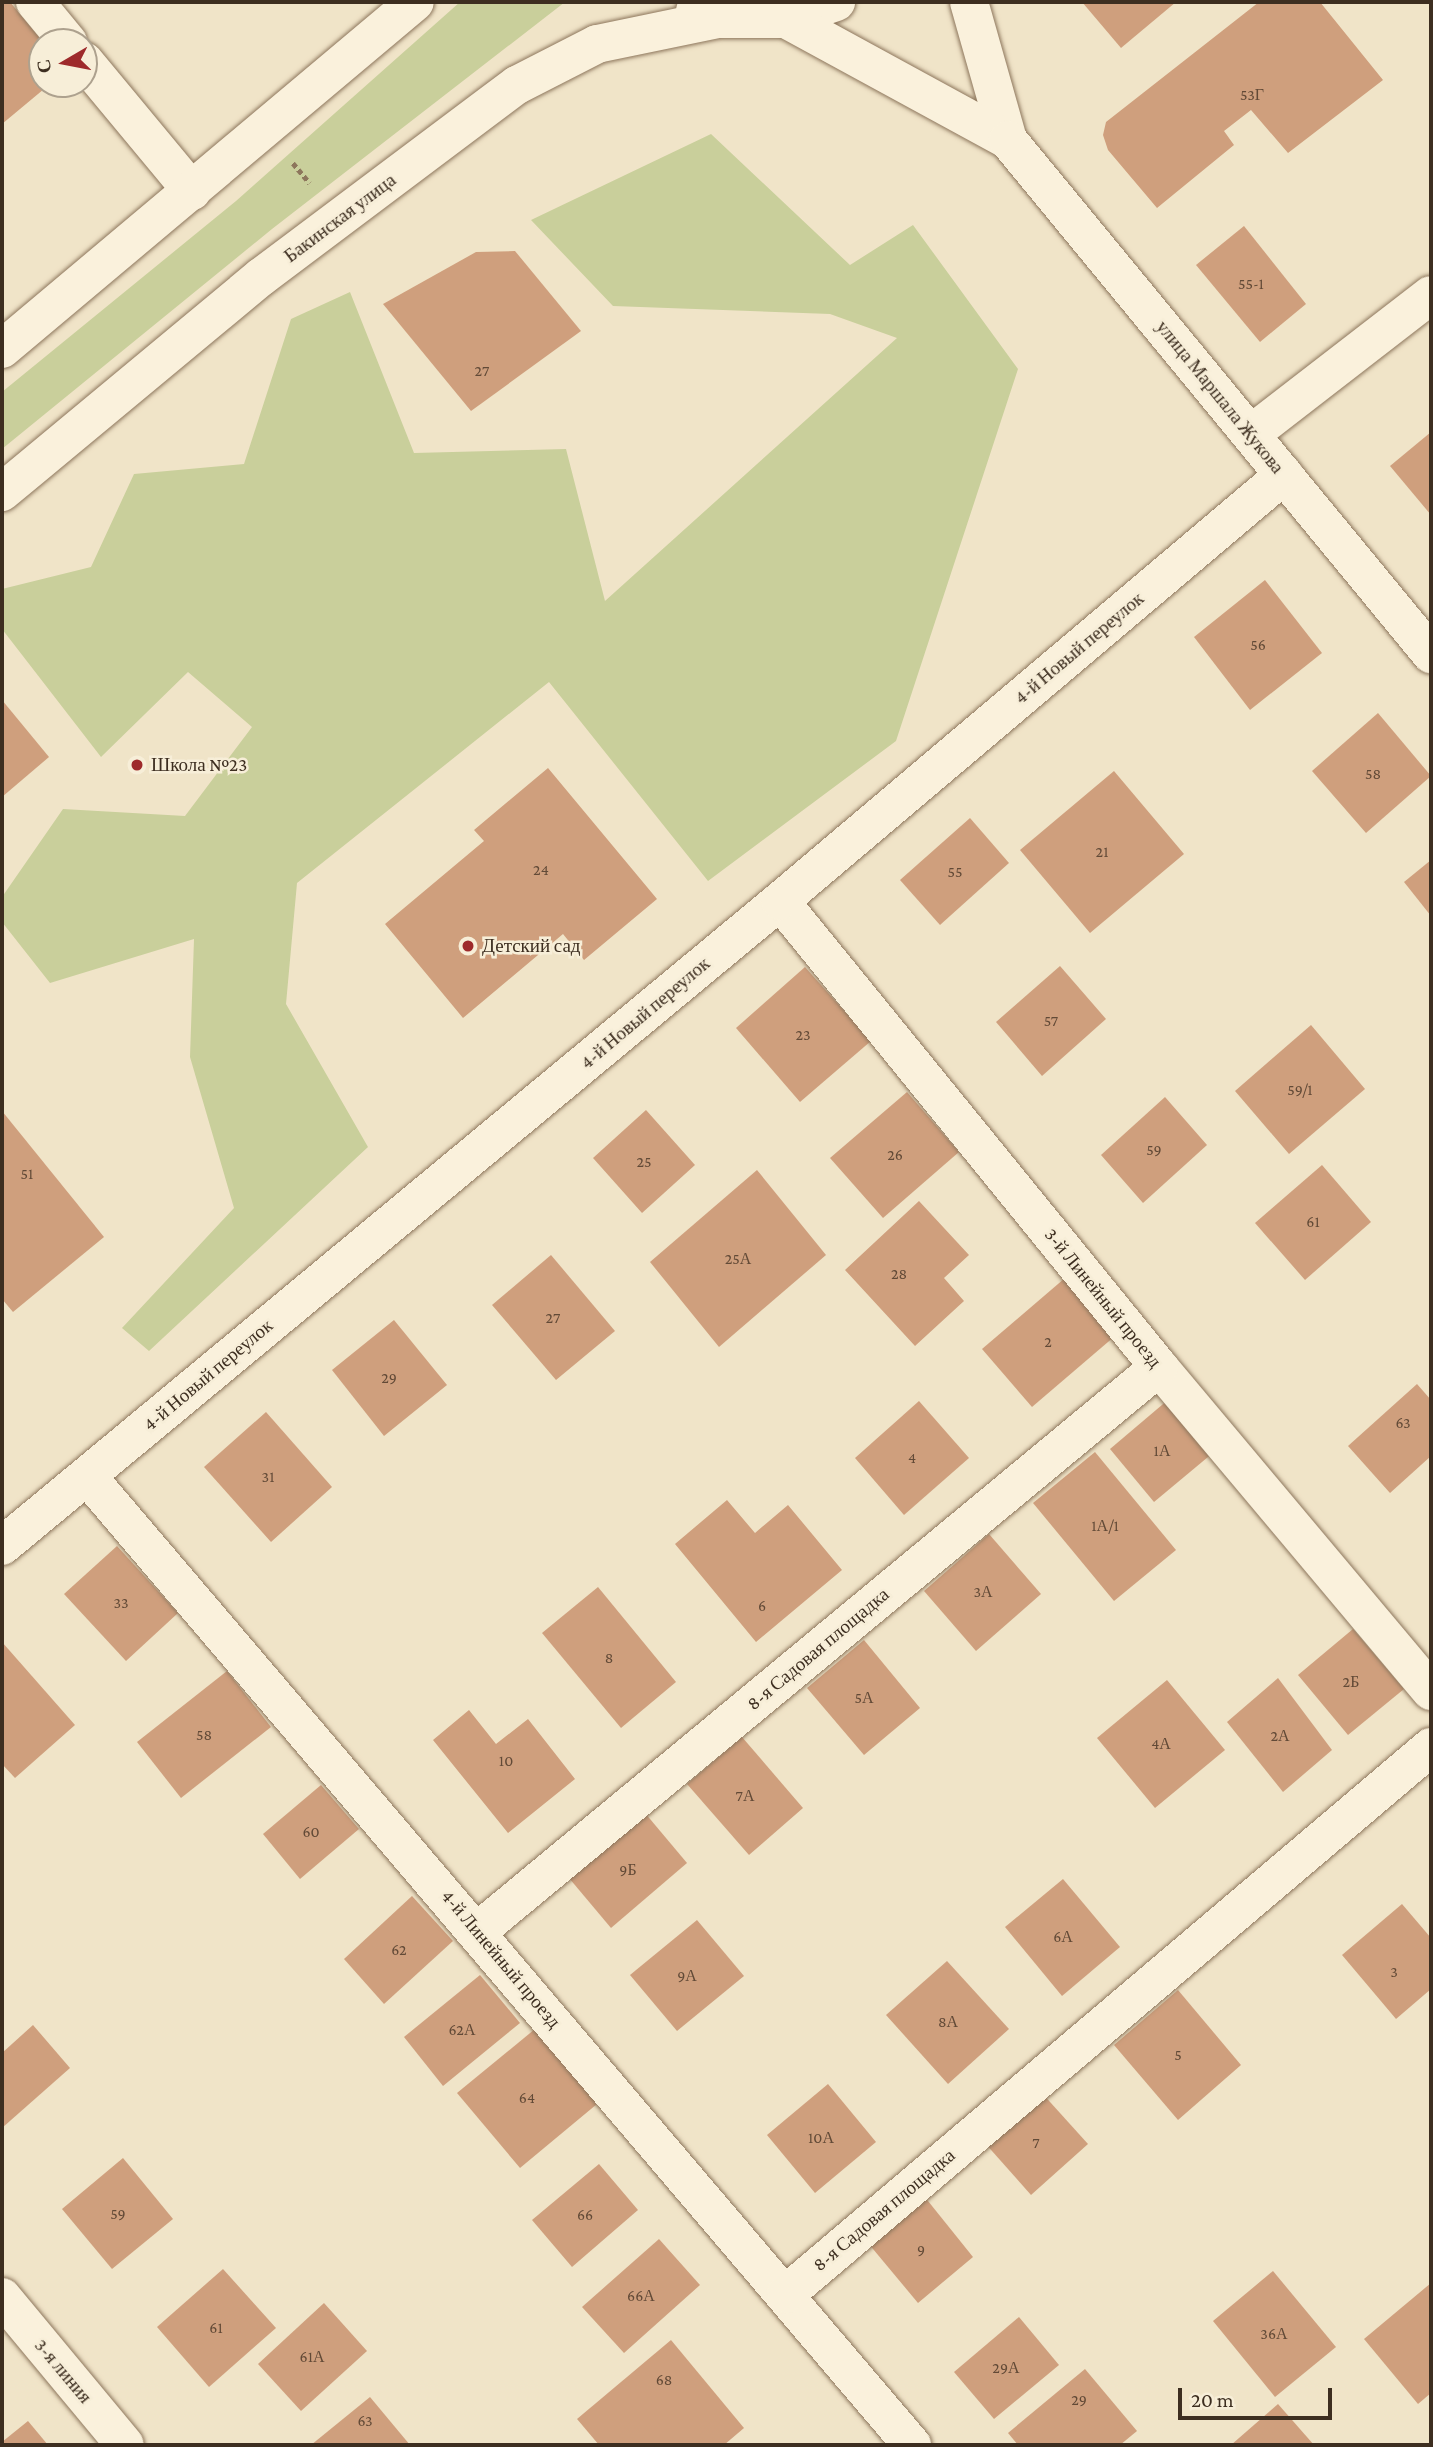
<!DOCTYPE html>
<meta charset="utf-8">
<style>
body{margin:0}
#map{position:relative;width:1433px;height:2447px;overflow:hidden;background:#f0e4c8;font-family:"Crimson Pro",serif}
div>[style]{position:absolute}
.green>*{inset:0;background:#c9cf9b}
.building>*{inset:0;background:#cf9f7d}
.path>*{height:4.5px;margin-top:-2.25px;transform-origin:0;background:repeating-linear-gradient(90deg,#8d765c 0 5px,transparent 0 8.5px)}
.roads{filter:drop-shadow(0 0 2px #8d765c) drop-shadow(0 0 2px #8d765c)}
.street>*{height:38px;margin:-19px;padding:0 19px;transform-origin:19px;border-radius:19px;background:#faf1dc}
.secondary>*{height:38px;margin:-19px;padding:0 19px;transform-origin:19px;border-radius:19px;background:#faf1dc}
.dots>*{width:19px;height:19px;translate:-50% -50%;box-sizing:border-box;border:4px solid #f7eed8;border-radius:50%}
span{translate:-50% -50%;white-space:nowrap;text-align:center;line-height:1.15;-webkit-text-stroke:5px #f7eed8;paint-order:stroke}
.number-label{font-size:16px;color:#624a37}
.number-label span{-webkit-text-stroke-width:0}
.street-label{font-size:19px;color:#3d2e20}
.poi-label{font-size:19px;color:#3d2e20}
.left{translate:0 -50%;text-align:left}
.frame{position:absolute;inset:0;border:4px solid #3d2e20;pointer-events:none}
.north{position:absolute;left:28px;top:28px;width:70px;height:70px;box-sizing:border-box;background:#f7eed8;border:2px solid #ada18e;border-radius:50%;rotate:260deg;font-size:19px;font-weight:700;line-height:28px;text-align:center;color:#3d2e20}
.north::after{content:'';display:block;margin:auto;width:24px;height:32px;background:#9e2a2b;clip-path:polygon(50% 0,100% 100%,50% 72%,0 100%)}
.scale{position:absolute;left:1178px;top:2388px;width:154px;height:32px;box-sizing:border-box;border:4px solid #3d2e20;border-top:0;padding-left:9px;font-size:21px;line-height:24px;white-space:nowrap;color:#3d2e20;-webkit-text-stroke:5px #f7eed8;paint-order:stroke}
</style>
<div id="map">
<div class="green">
<i style="clip-path:polygon(460px 2px,565px 2px,272px 229px,2px 449px,2px 392px,236px 201px)"></i>
<i style="clip-path:polygon(711px 134px,850px 265px,913px 225px,1018px 369px,896px 741px,708px 881px,549px 682px,297px 883px,286px 1004px,368px 1147px,149px 1351px,122px 1328px,234px 1208px,190px 1057px,194px 939px,50px 983px,2px 922px,2px 897px,63px 809px,185px 816px,252px 727px,188px 672px,101px 757px,2px 629px,2px 589px,91px 567px,134px 474px,244px 464px,291px 319px,350px 292px,414px 453px,566px 449px,605px 601px,897px 338px,830px 314px,613px 306px,531px 220px)"></i>
</div>
<div class="building">
<i style="clip-path:polygon(2px 2px,10px 2px,43px 42px,42px 84px,50px 84px,2px 124px)"></i>
<i style="clip-path:polygon(1082px 2px,1176px 2px,1121px 48px)"></i>
<i style="clip-path:polygon(1259px 2px,1320px 2px,1383px 80px,1288px 153px,1251px 110px,1224px 131px,1234px 145px,1157px 208px,1108px 150px,1103px 135px,1106px 122px)"></i>
<i style="clip-path:polygon(1244px 226px,1306px 304px,1260px 342px,1196px 265px)"></i>
<i style="clip-path:polygon(515px 251px,581px 331px,471px 411px,383px 304px,476px 252px)"></i>
<i style="clip-path:polygon(1431px 432px,1431px 515px,1390px 466px)"></i>
<i style="clip-path:polygon(1265px 580px,1322px 653px,1250px 710px,1194px 637px)"></i>
<i style="clip-path:polygon(2px 700px,49px 757px,2px 797px)"></i>
<i style="clip-path:polygon(1378px 713px,1431px 776px,1366px 833px,1312px 771px)"></i>
<i style="clip-path:polygon(548px 768px,657px 899px,584px 960px,563px 934px,463px 1018px,385px 924px,484px 841px,474px 830px)"></i>
<i style="clip-path:polygon(1114px 771px,1184px 854px,1090px 933px,1020px 850px)"></i>
<i style="clip-path:polygon(970px 818px,1009px 863px,940px 925px,900px 880px)"></i>
<i style="clip-path:polygon(1431px 860px,1431px 916px,1404px 882px)"></i>
<i style="clip-path:polygon(1060px 966px,1106px 1019px,1042px 1076px,996px 1022px)"></i>
<i style="clip-path:polygon(805px 967px,871px 1041px,800px 1102px,736px 1028px)"></i>
<i style="clip-path:polygon(1311px 1025px,1365px 1089px,1289px 1154px,1235px 1091px)"></i>
<i style="clip-path:polygon(907px 1092px,959px 1152px,883px 1218px,830px 1158px)"></i>
<i style="clip-path:polygon(1165px 1097px,1207px 1145px,1143px 1203px,1101px 1155px)"></i>
<i style="clip-path:polygon(646px 1110px,695px 1165px,642px 1213px,593px 1158px)"></i>
<i style="clip-path:polygon(2px 1111px,104px 1237px,13px 1312px,2px 1299px)"></i>
<i style="clip-path:polygon(1322px 1165px,1371px 1222px,1305px 1280px,1255px 1223px)"></i>
<i style="clip-path:polygon(757px 1170px,826px 1255px,719px 1347px,650px 1262px)"></i>
<i style="clip-path:polygon(919px 1201px,969px 1255px,944px 1278px,964px 1301px,915px 1346px,845px 1270px)"></i>
<i style="clip-path:polygon(551px 1255px,615px 1331px,556px 1380px,492px 1305px)"></i>
<i style="clip-path:polygon(1065px 1278px,1115px 1336px,1032px 1407px,982px 1349px)"></i>
<i style="clip-path:polygon(394px 1320px,447px 1385px,384px 1436px,332px 1370px)"></i>
<i style="clip-path:polygon(1417px 1384px,1431px 1400px,1431px 1456px,1390px 1493px,1348px 1446px)"></i>
<i style="clip-path:polygon(1169px 1399px,1214px 1452px,1154px 1502px,1110px 1449px)"></i>
<i style="clip-path:polygon(919px 1401px,969px 1458px,904px 1515px,855px 1458px)"></i>
<i style="clip-path:polygon(266px 1412px,332px 1487px,271px 1542px,204px 1467px)"></i>
<i style="clip-path:polygon(1095px 1452px,1176px 1550px,1114px 1601px,1033px 1503px)"></i>
<i style="clip-path:polygon(727px 1500px,755px 1533px,788px 1505px,842px 1570px,756px 1642px,675px 1544px)"></i>
<i style="clip-path:polygon(989px 1534px,1041px 1594px,976px 1651px,924px 1591px)"></i>
<i style="clip-path:polygon(117px 1546px,178px 1613px,126px 1661px,64px 1594px)"></i>
<i style="clip-path:polygon(598px 1587px,676px 1682px,621px 1728px,542px 1633px)"></i>
<i style="clip-path:polygon(1353px 1629px,1404px 1689px,1348px 1735px,1298px 1675px)"></i>
<i style="clip-path:polygon(864px 1640px,920px 1708px,864px 1755px,807px 1688px)"></i>
<i style="clip-path:polygon(2px 1642px,75px 1725px,15px 1778px,2px 1764px)"></i>
<i style="clip-path:polygon(227px 1671px,271px 1727px,181px 1798px,137px 1742px)"></i>
<i style="clip-path:polygon(1278px 1678px,1332px 1750px,1283px 1792px,1227px 1722px)"></i>
<i style="clip-path:polygon(1167px 1680px,1225px 1750px,1155px 1808px,1097px 1738px)"></i>
<i style="clip-path:polygon(469px 1710px,496px 1744px,528px 1719px,575px 1779px,508px 1833px,433px 1740px)"></i>
<i style="clip-path:polygon(742px 1737px,803px 1808px,749px 1855px,687px 1784px)"></i>
<i style="clip-path:polygon(321px 1785px,359px 1829px,300px 1879px,263px 1834px)"></i>
<i style="clip-path:polygon(645px 1813px,687px 1863px,611px 1928px,569px 1878px)"></i>
<i style="clip-path:polygon(1063px 1879px,1120px 1947px,1062px 1996px,1005px 1927px)"></i>
<i style="clip-path:polygon(412px 1896px,453px 1941px,384px 2004px,344px 1959px)"></i>
<i style="clip-path:polygon(1402px 1904px,1431px 1938px,1431px 1989px,1396px 2019px,1342px 1955px)"></i>
<i style="clip-path:polygon(697px 1920px,744px 1976px,677px 2031px,630px 1975px)"></i>
<i style="clip-path:polygon(947px 1961px,1009px 2029px,948px 2084px,886px 2015px)"></i>
<i style="clip-path:polygon(480px 1975px,520px 2023px,443px 2086px,404px 2037px)"></i>
<i style="clip-path:polygon(1178px 1990px,1241px 2065px,1178px 2120px,1114px 2045px)"></i>
<i style="clip-path:polygon(33px 2025px,70px 2068px,2px 2128px,2px 2053px)"></i>
<i style="clip-path:polygon(535px 2029px,597px 2104px,520px 2168px,457px 2093px)"></i>
<i style="clip-path:polygon(828px 2084px,876px 2142px,815px 2193px,767px 2135px)"></i>
<i style="clip-path:polygon(1041px 2092px,1088px 2144px,1031px 2195px,984px 2142px)"></i>
<i style="clip-path:polygon(123px 2158px,173px 2219px,112px 2269px,62px 2209px)"></i>
<i style="clip-path:polygon(599px 2164px,638px 2210px,572px 2267px,532px 2220px)"></i>
<i style="clip-path:polygon(924px 2196px,973px 2257px,918px 2303px,868px 2243px)"></i>
<i style="clip-path:polygon(659px 2239px,700px 2285px,624px 2353px,582px 2307px)"></i>
<i style="clip-path:polygon(223px 2269px,276px 2328px,209px 2387px,157px 2327px)"></i>
<i style="clip-path:polygon(1273px 2271px,1336px 2347px,1275px 2397px,1213px 2321px)"></i>
<i style="clip-path:polygon(1431px 2283px,1431px 2393px,1418px 2404px,1364px 2339px)"></i>
<i style="clip-path:polygon(324px 2303px,367px 2351px,301px 2411px,258px 2364px)"></i>
<i style="clip-path:polygon(1019px 2317px,1059px 2365px,994px 2419px,954px 2372px)"></i>
<i style="clip-path:polygon(671px 2340px,744px 2428px,724px 2445px,599px 2445px,577px 2419px)"></i>
<i style="clip-path:polygon(1085px 2369px,1137px 2431px,1120px 2445px,1018px 2445px,1008px 2433px)"></i>
<i style="clip-path:polygon(370px 2397px,410px 2445px,311px 2445px)"></i>
<i style="clip-path:polygon(1278px 2404px,1314px 2445px,1231px 2445px)"></i>
<i style="clip-path:polygon(28px 2421px,48px 2445px,2px 2445px,2px 2442px)"></i>
</div>
<div class="path">
<i style="left:293px;top:163px;width:26px;rotate:50deg"></i>
</div>
<div class="roads">
<div class="street">
<i style="left:35px;top:2px;width:52px;rotate:50.5deg"></i>
<i style="left:84px;top:61px;width:169px;rotate:50.3deg"></i>
<i style="left:1251px;top:434px;width:227px;rotate:-37.7deg"></i>
<i style="left:780px;top:901px;width:601px;rotate:50.88deg"></i>
<i style="left:1159px;top:1367px;width:423px;rotate:50deg"></i>
<i style="left:87px;top:1476px;width:1273px;rotate:49.59deg"></i>
<i style="left:2px;top:1546px;width:1011px;rotate:-39.66deg"></i>
<i style="left:780px;top:901px;width:660px;rotate:-40.21deg"></i>
<i style="left:478px;top:1931px;width:884px;rotate:-39.63deg"></i>
<i style="left:786px;top:2294px;width:846px;rotate:-40.3deg"></i>
<i style="left:2px;top:2297px;width:192px;rotate:50.3deg"></i>
</div>
<div class="secondary">
<i style="left:969px;top:2px;width:143px;rotate:74.2deg"></i>
<i style="left:695px;top:11px;width:24px;rotate:19deg"></i>
<i style="left:718px;top:19px;width:68px"></i>
<i style="left:786px;top:19px;width:53px;rotate:-18.8deg"></i>
<i style="left:786px;top:19px;width:253px;rotate:28.6deg"></i>
<i style="left:1008px;top:140px;width:666px;rotate:50.55deg"></i>
<i style="left:2px;top:349px;width:539px;rotate:-40.04deg"></i>
<i style="left:2px;top:492px;width:337px;rotate:-39.7deg"></i>
<i style="left:261px;top:277px;width:320px;rotate:-36.9deg"></i>
<i style="left:517px;top:85px;width:90px;rotate:-27.1deg"></i>
<i style="left:597px;top:44px;width:124px;rotate:-11.7deg"></i>
</div>
</div>
<div class="dots">
<i style="left:137px;top:765px;background:#9e2a2b"></i>
<i style="left:468px;top:946px;background:#9e2a2b"></i>
</div>
<div class="number-label">
<span style="left:1252px;top:95px">53Г</span>
<span style="left:1251px;top:284px">55-1</span>
<span style="left:482px;top:371px">27</span>
<span style="left:1258px;top:645px">56</span>
<span style="left:1373px;top:774px">58</span>
<span style="left:1102px;top:852px">21</span>
<span style="left:541px;top:870px">24</span>
<span style="left:955px;top:872px">55</span>
<span style="left:1051px;top:1021px">57</span>
<span style="left:803px;top:1035px">23</span>
<span style="left:1300px;top:1090px">59/1</span>
<span style="left:1154px;top:1150px">59</span>
<span style="left:895px;top:1155px">26</span>
<span style="left:644px;top:1162px">25</span>
<span style="left:27px;top:1174px">51</span>
<span style="left:1313px;top:1222px">61</span>
<span style="left:738px;top:1259px">25А</span>
<span style="left:899px;top:1274px">28</span>
<span style="left:553px;top:1318px">27</span>
<span style="left:1048px;top:1342px">2</span>
<span style="left:389px;top:1378px">29</span>
<span style="left:1403px;top:1423px">63</span>
<span style="left:1162px;top:1451px">1А</span>
<span style="left:912px;top:1458px">4</span>
<span style="left:268px;top:1477px">31</span>
<span style="left:1105px;top:1526px">1А/1</span>
<span style="left:983px;top:1592px">3А</span>
<span style="left:121px;top:1603px">33</span>
<span style="left:762px;top:1606px">6</span>
<span style="left:609px;top:1658px">8</span>
<span style="left:1351px;top:1682px">2Б</span>
<span style="left:864px;top:1698px">5А</span>
<span style="left:204px;top:1735px">58</span>
<span style="left:1280px;top:1736px">2А</span>
<span style="left:1161px;top:1744px">4А</span>
<span style="left:506px;top:1761px">10</span>
<span style="left:745px;top:1796px">7А</span>
<span style="left:311px;top:1832px">60</span>
<span style="left:628px;top:1870px">9Б</span>
<span style="left:1063px;top:1937px">6А</span>
<span style="left:399px;top:1950px">62</span>
<span style="left:1394px;top:1972px">3</span>
<span style="left:687px;top:1976px">9А</span>
<span style="left:948px;top:2022px">8А</span>
<span style="left:462px;top:2030px">62А</span>
<span style="left:1178px;top:2055px">5</span>
<span style="left:527px;top:2098px">64</span>
<span style="left:821px;top:2138px">10А</span>
<span style="left:1036px;top:2143px">7</span>
<span style="left:118px;top:2214px">59</span>
<span style="left:585px;top:2215px">66</span>
<span style="left:921px;top:2250px">9</span>
<span style="left:641px;top:2296px">66А</span>
<span style="left:216px;top:2328px">61</span>
<span style="left:1274px;top:2334px">36А</span>
<span style="left:312px;top:2357px">61А</span>
<span style="left:1006px;top:2368px">29А</span>
<span style="left:664px;top:2380px">68</span>
<span style="left:1079px;top:2400px">29</span>
<span style="left:365px;top:2421px">63</span>
</div>
<div class="street-label">
<span style="left:340px;top:218px;rotate:-37deg">Бакинская улица</span>
<span style="left:1220px;top:397px;rotate:51deg">улица Маршала Жукова</span>
<span style="left:1079px;top:648px;rotate:-40deg">4-й Новый переулок</span>
<span style="left:645px;top:1013px;rotate:-40deg">4-й Новый переулок</span>
<span style="left:1103px;top:1298px;rotate:51deg">3-й Линейный проезд</span>
<span style="left:208px;top:1375px;rotate:-40deg">4-й Новый переулок</span>
<span style="left:818px;top:1649px;rotate:-40deg">8-я Садовая площадка</span>
<span style="left:501px;top:1959px;rotate:50deg">4-й Линейный проезд</span>
<span style="left:884px;top:2210px;rotate:-40deg">8-я Садовая площадка</span>
<span style="left:63px;top:2371px;rotate:50deg">3-я линия</span>
</div>
<div class="poi-label">
<span class="left" style="left:151px;top:765px">Школа №23</span>
<span class="left" style="left:482px;top:946px">Детский сад</span>
</div>
<div class="frame"></div>
<div class="north">С</div>
<div class="scale">20 m</div>
</div>
